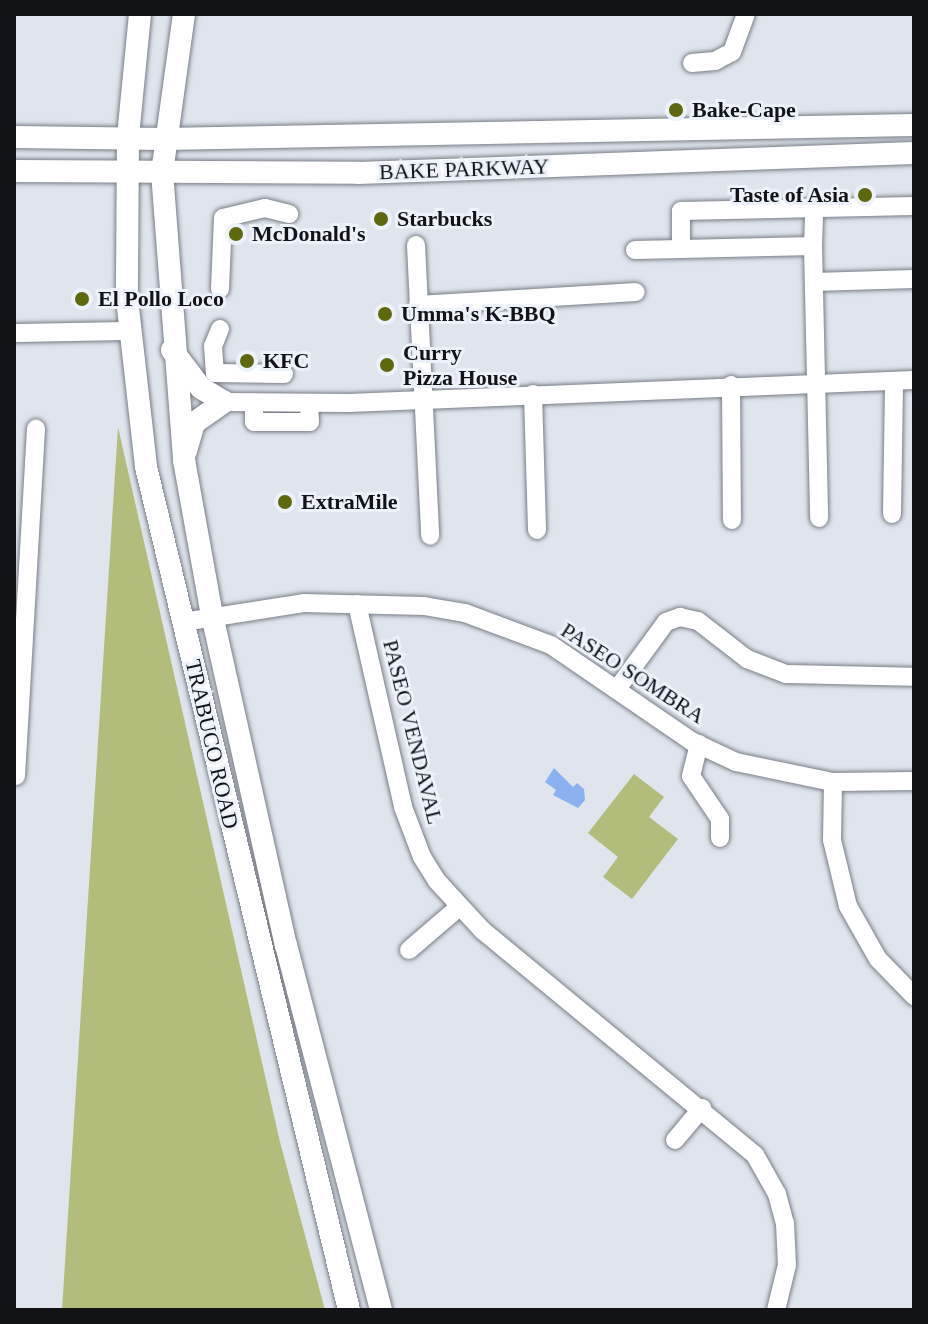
<!DOCTYPE html>
<style>
body{margin:0}
#map{position:relative;width:928px;height:1324px;overflow:hidden;background:#dfe4ed;font-family:"Times New Roman",serif}
div>[style]{position:absolute}
.green>*{inset:0;background:#b2bd7c}
.water>*{inset:0;background:#8bb1f1}
.roads{filter:drop-shadow(0 0 2px #797e86) drop-shadow(0 0 2px #797e86)}
.minor>*{height:18px;margin:-9px;padding:0 9px;transform-origin:9px;border-radius:9px;background:#fff}
.major>*{height:22px;margin:-11px;padding:0 11px;transform-origin:11px;border-radius:11px;background:#fff}
.dots>*{width:22px;height:22px;translate:-50% -50%;box-sizing:border-box;border:4px solid #ecf1fa;border-radius:50%}
span{translate:-50% -50%;white-space:nowrap;text-align:center;line-height:1.15;-webkit-text-stroke:6px #ecf1fa;paint-order:stroke}
.poi-label{font-size:22px;color:#111316;font-weight:700}
.left{translate:0 -50%;text-align:left}
.right{translate:-100% -50%;text-align:right}
.street-label{font-size:22px;color:#111316}
.frame{position:absolute;inset:0;border:16px solid #111316;pointer-events:none}
</style>
<div id="map">
<div class="green">
<i style="clip-path:polygon(118px 427px,280px 1142px,325px 1310px,62px 1310px)"></i>
<i style="clip-path:polygon(634px 774px,664px 797px,649px 817px,678px 839px,632px 899px,603px 877px,618px 857px,588px 833px)"></i>
</div>
<div class="water">
<i style="clip-path:polygon(554px 768px,573px 787px,577px 783px,584px 789px,585px 800px,578px 808px,553px 795px,556px 790px,545px 782px)"></i>
</div>
<div class="roads">
<div class="minor">
<i style="left:692px;top:63px;width:23px;rotate:-5deg"></i>
<i style="left:715px;top:61px;width:19px;rotate:-28deg"></i>
<i style="left:732px;top:52px;width:40px;rotate:-69.8deg"></i>
<i style="left:416px;top:245px;width:291px;rotate:87.2deg"></i>
<i style="left:813px;top:246px;width:38px;rotate:-88deg"></i>
<i style="left:681px;top:249px;width:132px;rotate:-1.3deg"></i>
<i style="left:813px;top:246px;width:272px;rotate:88.7deg"></i>
<i style="left:635px;top:250px;width:46px;rotate:-1.2deg"></i>
<i style="left:681px;top:249px;width:38px;rotate:-90deg"></i>
<i style="left:681px;top:211px;width:233px;rotate:-1.2deg"></i>
<i style="left:814px;top:282px;width:100px;rotate:-1.7deg"></i>
<i style="left:220px;top:289px;width:71px;rotate:-87.6deg"></i>
<i style="left:223px;top:218px;width:43px;rotate:-13.4deg"></i>
<i style="left:265px;top:208px;width:25px;rotate:14deg"></i>
<i style="left:418px;top:305px;width:218px;rotate:-3.4deg"></i>
<i style="left:220px;top:329px;width:18px;rotate:112deg"></i>
<i style="left:213px;top:346px;width:27px;rotate:86deg"></i>
<i style="left:215px;top:373px;width:69px;rotate:0.8deg"></i>
<i style="left:14px;top:333px;width:116px;rotate:-1deg"></i>
<i style="left:731px;top:385px;width:135px;rotate:89.6deg"></i>
<i style="left:533px;top:394px;width:136px;rotate:88.3deg"></i>
<i style="left:224px;top:402px;width:125px;rotate:0.5deg"></i>
<i style="left:349px;top:403px;width:565px;rotate:-2.33deg"></i>
<i style="left:254px;top:403px;width:19px;rotate:90deg"></i>
<i style="left:254px;top:422px;width:56px"></i>
<i style="left:310px;top:422px;width:19px;rotate:-93deg"></i>
<i style="left:892px;top:514px;width:133px;rotate:-89.1deg"></i>
<i style="left:357px;top:604px;width:208px;rotate:77.2deg"></i>
<i style="left:403px;top:807px;width:53px;rotate:69.2deg"></i>
<i style="left:422px;top:857px;width:28px;rotate:58deg"></i>
<i style="left:437px;top:881px;width:67px;rotate:47.4deg"></i>
<i style="left:482px;top:930px;width:354px;rotate:39.5deg"></i>
<i style="left:755px;top:1155px;width:45px;rotate:60.6deg"></i>
<i style="left:777px;top:1194px;width:30px;rotate:75deg"></i>
<i style="left:785px;top:1223px;width:42px;rotate:87.3deg"></i>
<i style="left:787px;top:1265px;width:46px;rotate:103.7deg"></i>
<i style="left:183px;top:622px;width:122px;rotate:-8.9deg"></i>
<i style="left:304px;top:603px;width:120px;rotate:1.4deg"></i>
<i style="left:424px;top:606px;width:42px;rotate:9.7deg"></i>
<i style="left:465px;top:613px;width:92px;rotate:20.4deg"></i>
<i style="left:551px;top:645px;width:170px;rotate:34.4deg"></i>
<i style="left:691px;top:741px;width:50px;rotate:25deg"></i>
<i style="left:736px;top:762px;width:99px;rotate:11.7deg"></i>
<i style="left:833px;top:782px;width:81px;rotate:-0.7deg"></i>
<i style="left:617px;top:689px;width:83px;rotate:-53.8deg"></i>
<i style="left:666px;top:622px;width:15px;rotate:-20deg"></i>
<i style="left:680px;top:617px;width:18px;rotate:13deg"></i>
<i style="left:698px;top:621px;width:62px;rotate:37.8deg"></i>
<i style="left:747px;top:659px;width:42px;rotate:21deg"></i>
<i style="left:786px;top:674px;width:128px;rotate:1.3deg"></i>
<i style="left:699px;top:744px;width:33px;rotate:104deg"></i>
<i style="left:691px;top:776px;width:52px;rotate:56deg"></i>
<i style="left:720px;top:819px;width:19px;rotate:90deg"></i>
<i style="left:16px;top:776px;width:348px;rotate:-86.7deg"></i>
<i style="left:833px;top:782px;width:58px;rotate:91deg"></i>
<i style="left:832px;top:840px;width:68px;rotate:76.4deg"></i>
<i style="left:848px;top:906px;width:61px;rotate:60.5deg"></i>
<i style="left:878px;top:959px;width:52px;rotate:45.8deg"></i>
<i style="left:409px;top:950px;width:66px;rotate:-40.7deg"></i>
<i style="left:675px;top:1140px;width:42px;rotate:-49.8deg"></i>
</div>
<div class="major">
<i style="left:140px;top:14px;width:124px;rotate:95.6deg"></i>
<i style="left:128px;top:137px;width:162px;rotate:90.4deg"></i>
<i style="left:127px;top:299px;width:169px;rotate:83.5deg"></i>
<i style="left:146px;top:467px;width:867px;rotate:76.46deg"></i>
<i style="left:184px;top:14px;width:160px;rotate:97.9deg"></i>
<i style="left:162px;top:172px;width:289px;rotate:85.6deg"></i>
<i style="left:184px;top:460px;width:158px;rotate:79.8deg"></i>
<i style="left:212px;top:615px;width:338px;rotate:77.4deg"></i>
<i style="left:286px;top:945px;width:377px;rotate:75.4deg"></i>
<i style="left:14px;top:137px;width:150px;rotate:0.8deg"></i>
<i style="left:164px;top:139px;width:750px;rotate:-1.07deg"></i>
<i style="left:14px;top:171px;width:344px;rotate:0.3deg"></i>
<i style="left:358px;top:173px;width:556px;rotate:-2.06deg"></i>
<i style="left:172px;top:350px;width:48px;rotate:52.7deg"></i>
<i style="left:201px;top:388px;width:27px;rotate:31deg"></i>
<i style="left:186px;top:451px;width:29px;rotate:-74deg"></i>
<i style="left:194px;top:423px;width:37px;rotate:-35deg"></i>
</div>
</div>
<div class="dots">
<i style="left:676px;top:110px;background:#5e680c"></i>
<i style="left:865px;top:195px;background:#5e680c"></i>
<i style="left:381px;top:219px;background:#5e680c"></i>
<i style="left:236px;top:234px;background:#5e680c"></i>
<i style="left:82px;top:299px;background:#5e680c"></i>
<i style="left:385px;top:314px;background:#5e680c"></i>
<i style="left:247px;top:361px;background:#5e680c"></i>
<i style="left:387px;top:365px;background:#5e680c"></i>
<i style="left:285px;top:502px;background:#5e680c"></i>
</div>
<div class="poi-label">
<span class="left" style="left:692px;top:110px">Bake-Cape</span>
<span class="right" style="left:849px;top:195px">Taste of Asia</span>
<span class="left" style="left:397px;top:219px">Starbucks</span>
<span class="left" style="left:252px;top:234px">McDonald's</span>
<span class="left" style="left:98px;top:299px">El Pollo Loco</span>
<span class="left" style="left:401px;top:314px">Umma's K-BBQ</span>
<span class="left" style="left:403px;top:365px">Curry<br>Pizza House</span>
<span class="left" style="left:263px;top:361px">KFC</span>
<span class="left" style="left:301px;top:502px">ExtraMile</span>
</div>
<div class="street-label">
<span style="left:464px;top:169px;rotate:-2deg">BAKE PARKWAY</span>
<span style="left:633px;top:673px;rotate:33deg">PASEO SOMBRA</span>
<span style="left:413px;top:732px;rotate:76deg">PASEO VENDAVAL</span>
<span style="left:212px;top:744px;rotate:77deg">TRABUCO ROAD</span>
</div>
<div class="frame"></div>
</div>
